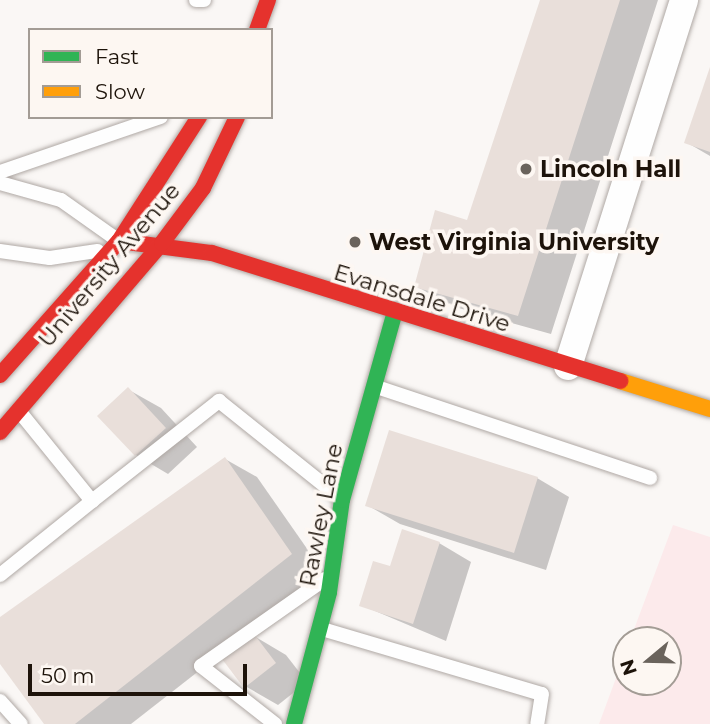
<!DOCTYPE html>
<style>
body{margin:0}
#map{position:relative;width:710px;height:724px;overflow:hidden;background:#faf7f5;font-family:Montserrat,sans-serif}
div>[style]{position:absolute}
.green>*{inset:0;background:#fceaeb}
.shadow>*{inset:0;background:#0003}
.building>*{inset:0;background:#e9dfda}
.roads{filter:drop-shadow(0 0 2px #afa8a4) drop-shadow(0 0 2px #afa8a4)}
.lane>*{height:14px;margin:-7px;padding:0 7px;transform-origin:7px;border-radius:7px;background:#fefefe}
.street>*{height:28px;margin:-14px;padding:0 14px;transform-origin:14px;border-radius:14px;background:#fefefe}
.fast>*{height:16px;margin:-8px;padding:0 8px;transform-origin:8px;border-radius:8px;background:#30b455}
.slow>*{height:16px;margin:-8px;padding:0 8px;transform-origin:8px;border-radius:8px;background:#ff9f0a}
.jam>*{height:16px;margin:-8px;padding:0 8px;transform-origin:8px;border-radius:8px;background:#e5322d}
.dots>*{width:19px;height:19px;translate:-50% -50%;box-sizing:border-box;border:4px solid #fdf7f2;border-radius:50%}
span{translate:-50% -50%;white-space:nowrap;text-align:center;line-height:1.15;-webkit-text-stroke:7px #fdf7f2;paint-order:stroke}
.poi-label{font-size:23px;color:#1d130a;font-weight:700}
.left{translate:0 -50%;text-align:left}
.street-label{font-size:23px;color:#1d130a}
.legend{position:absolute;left:28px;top:28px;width:245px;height:91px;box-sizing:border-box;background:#fdf7f2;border:2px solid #a39c95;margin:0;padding:9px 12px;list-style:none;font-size:21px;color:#1d130a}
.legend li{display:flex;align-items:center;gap:14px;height:35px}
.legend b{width:35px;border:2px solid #a39c95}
.north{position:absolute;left:612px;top:626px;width:70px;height:70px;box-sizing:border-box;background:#fdf7f2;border:2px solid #a39c95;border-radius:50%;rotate:251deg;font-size:19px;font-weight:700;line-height:28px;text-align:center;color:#1d130a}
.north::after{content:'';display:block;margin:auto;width:24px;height:32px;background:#6a635c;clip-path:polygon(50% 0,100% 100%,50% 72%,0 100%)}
.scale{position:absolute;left:28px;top:664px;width:219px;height:32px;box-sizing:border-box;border:4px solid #1d130a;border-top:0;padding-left:9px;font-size:21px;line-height:24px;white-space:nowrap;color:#1d130a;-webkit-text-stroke:5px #fdf7f2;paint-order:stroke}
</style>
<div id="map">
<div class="green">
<i style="clip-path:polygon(673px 525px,710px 537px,710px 724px,599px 724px,626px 651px,626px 682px,668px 682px,668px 640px,630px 640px)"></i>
</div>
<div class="shadow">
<i style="clip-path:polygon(542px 0,658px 0,551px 334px,448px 305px,416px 286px,468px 222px)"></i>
<i style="clip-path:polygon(710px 71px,710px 156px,686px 142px)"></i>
<i style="clip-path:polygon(129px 390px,161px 408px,197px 447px,168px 474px,136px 455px)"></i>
<i style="clip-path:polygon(225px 459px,257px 477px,324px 573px,131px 724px,46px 724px,0 661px,0 620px)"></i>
<i style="clip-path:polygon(537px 478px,569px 497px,546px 570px,400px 524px,367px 505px)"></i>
<i style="clip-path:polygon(439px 543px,471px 562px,446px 641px,361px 605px)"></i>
<i style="clip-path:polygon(254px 636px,286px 655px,307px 682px,278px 705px,245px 686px)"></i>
</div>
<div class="building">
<i style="clip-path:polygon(540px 0,620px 0,518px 316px,414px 287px,435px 210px,467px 220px)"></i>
<i style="clip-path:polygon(710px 67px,710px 152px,684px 143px)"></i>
<i style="clip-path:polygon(128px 387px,166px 428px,135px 456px,97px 416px)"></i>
<i style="clip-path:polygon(389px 430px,538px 477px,514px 553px,365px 506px)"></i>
<i style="clip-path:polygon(225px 457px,292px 554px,75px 724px,44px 724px,0 664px,0 617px)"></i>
<i style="clip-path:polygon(402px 529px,440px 542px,413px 624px,359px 606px,373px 561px,390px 566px)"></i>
<i style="clip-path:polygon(254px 634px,276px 663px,244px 688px,222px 659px)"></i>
</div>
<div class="roads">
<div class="lane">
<i style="left:196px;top:0;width:8px"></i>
<i style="left:0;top:172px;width:170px;rotate:-18.9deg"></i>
<i style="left:0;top:183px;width:63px;rotate:15.6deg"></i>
<i style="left:61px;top:200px;width:67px;rotate:35.3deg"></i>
<i style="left:0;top:251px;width:50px;rotate:8deg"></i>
<i style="left:50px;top:258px;width:48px;rotate:-8.5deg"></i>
<i style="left:374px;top:386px;width:291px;rotate:18.4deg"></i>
<i style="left:19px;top:411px;width:116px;rotate:51deg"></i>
<i style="left:92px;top:501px;width:162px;rotate:-38.2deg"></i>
<i style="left:219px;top:401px;width:154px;rotate:38.7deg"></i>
<i style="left:0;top:575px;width:118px;rotate:-38.8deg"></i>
<i style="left:322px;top:629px;width:229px;rotate:16.5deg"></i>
<i style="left:542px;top:694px;width:30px;rotate:99deg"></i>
<i style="left:0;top:701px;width:31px;rotate:48deg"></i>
<i style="left:275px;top:724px;width:94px;rotate:-141.9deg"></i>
<i style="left:201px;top:666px;width:151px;rotate:-35.1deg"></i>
</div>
<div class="street">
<i style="left:568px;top:366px;width:384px;rotate:-72.4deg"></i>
</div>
<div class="fast">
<i style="left:294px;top:724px;width:137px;rotate:-75.1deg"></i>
<i style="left:329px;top:592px;width:93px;rotate:-82deg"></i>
<i style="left:342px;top:500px;width:192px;rotate:-74.3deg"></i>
</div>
<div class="slow">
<i style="left:620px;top:381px;width:94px;rotate:17.3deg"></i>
</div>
<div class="jam">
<i style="left:257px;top:30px;width:32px;rotate:-70deg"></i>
<i style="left:119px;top:241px;width:94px;rotate:7.4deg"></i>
<i style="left:212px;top:253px;width:428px;rotate:17.4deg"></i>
<i style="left:0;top:375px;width:179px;rotate:-48.4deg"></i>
<i style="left:119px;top:241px;width:148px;rotate:-57.2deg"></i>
<i style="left:0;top:432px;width:249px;rotate:-49.4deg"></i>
<i style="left:162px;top:243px;width:69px;rotate:-53.3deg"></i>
<i style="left:203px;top:188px;width:79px;rotate:-64.4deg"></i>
</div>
</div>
<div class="dots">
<i style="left:526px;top:169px;background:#6a635c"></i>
<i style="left:355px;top:242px;background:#6a635c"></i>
</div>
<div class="poi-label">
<span class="left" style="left:540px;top:169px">Lincoln Hall</span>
<span class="left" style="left:369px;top:242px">West Virginia University</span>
</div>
<div class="street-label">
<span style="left:109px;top:265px;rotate:-50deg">University Avenue</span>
<span style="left:422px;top:298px;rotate:17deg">Evansdale Drive</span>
<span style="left:321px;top:515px;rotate:-79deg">Rawley Lane</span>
</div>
<ul class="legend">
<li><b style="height:9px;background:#30b455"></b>Fast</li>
<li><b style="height:9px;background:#ff9f0a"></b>Slow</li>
</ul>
<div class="north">N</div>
<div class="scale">50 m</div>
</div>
